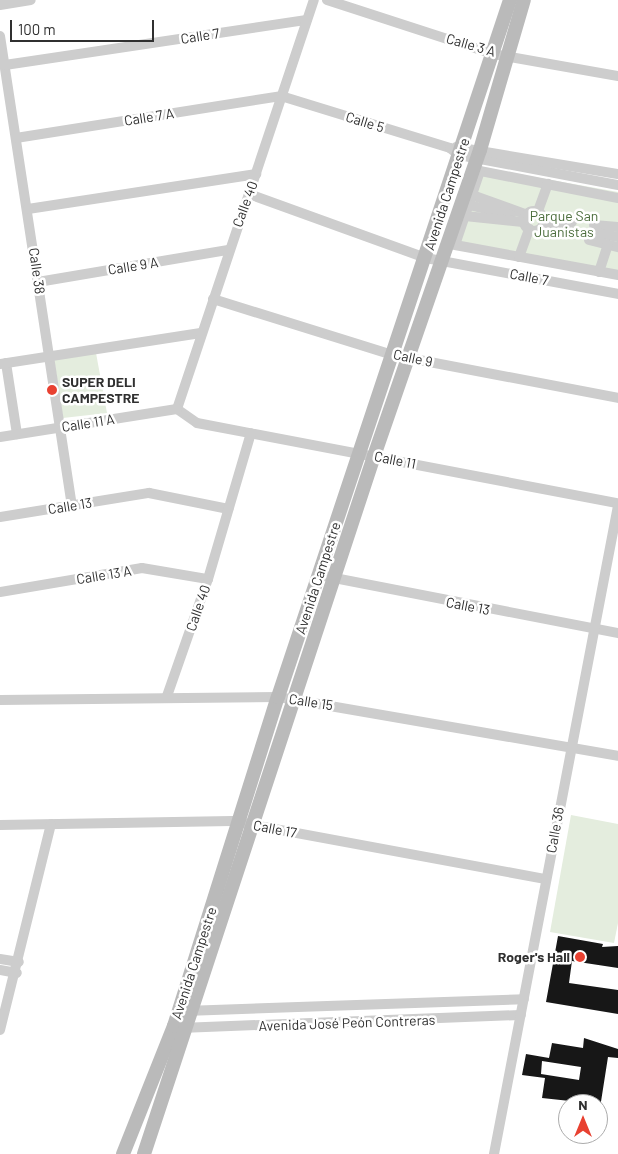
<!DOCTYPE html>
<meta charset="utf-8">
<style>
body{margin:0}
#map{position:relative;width:618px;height:1154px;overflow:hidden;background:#fff;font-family:Barlow,sans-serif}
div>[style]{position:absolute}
.green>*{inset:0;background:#e4edde}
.building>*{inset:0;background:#171717}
.street>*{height:10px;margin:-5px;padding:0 5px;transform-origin:5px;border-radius:5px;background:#cdcdcd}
.street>.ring{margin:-5px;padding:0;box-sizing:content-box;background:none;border:10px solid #cdcdcd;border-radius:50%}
.secondary>*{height:14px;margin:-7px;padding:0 7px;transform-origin:7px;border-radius:7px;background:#bababa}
.dots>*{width:14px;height:14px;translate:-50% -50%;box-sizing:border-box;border:2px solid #fff;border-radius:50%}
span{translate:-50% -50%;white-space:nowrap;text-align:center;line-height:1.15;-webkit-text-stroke:5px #fff;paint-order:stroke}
.street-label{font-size:14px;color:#303030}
.park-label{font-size:14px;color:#4b6d3c}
.poi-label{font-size:14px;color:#303030;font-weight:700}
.left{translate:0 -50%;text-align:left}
.right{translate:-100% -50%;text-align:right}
.north{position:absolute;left:558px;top:1094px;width:50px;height:50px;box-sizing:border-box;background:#fff;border:1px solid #acacac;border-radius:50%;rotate:0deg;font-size:14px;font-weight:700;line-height:20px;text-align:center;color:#303030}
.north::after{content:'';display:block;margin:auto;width:18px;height:22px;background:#e84131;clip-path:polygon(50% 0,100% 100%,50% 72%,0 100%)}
.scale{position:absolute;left:10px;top:20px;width:144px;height:22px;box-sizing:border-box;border:2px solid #303030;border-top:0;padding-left:6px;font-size:15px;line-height:18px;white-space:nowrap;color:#303030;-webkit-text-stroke:4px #fff;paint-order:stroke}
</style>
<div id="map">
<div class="green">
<i style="clip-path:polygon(478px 167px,618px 192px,618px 277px,452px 246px)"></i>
<i style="clip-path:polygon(96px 353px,107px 413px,63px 418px,54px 359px)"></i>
<i style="clip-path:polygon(571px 815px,618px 824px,618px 923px,614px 943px,550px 932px)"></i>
</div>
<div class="building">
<i style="clip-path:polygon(558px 936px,603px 944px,602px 947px,618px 946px,618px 968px,572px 961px,569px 983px,618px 990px,618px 1014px,546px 1002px)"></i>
<i style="clip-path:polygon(evenodd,584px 1038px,618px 1049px,618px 1058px,608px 1057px,600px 1108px,598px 1104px,542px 1098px,545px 1078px,522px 1075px,526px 1054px,549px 1058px,552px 1043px,583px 1048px,584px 1038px,542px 1061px,581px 1067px,579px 1080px,541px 1074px,542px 1061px)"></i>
</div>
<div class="street">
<i style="left:327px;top:0;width:175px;rotate:18deg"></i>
<i style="left:493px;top:54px;width:127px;rotate:10deg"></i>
<i style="left:0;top:5px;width:31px;rotate:-9deg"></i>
<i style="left:0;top:36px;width:474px;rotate:81.3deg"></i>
<i style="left:5px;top:65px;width:305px;rotate:-8.5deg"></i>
<i style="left:16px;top:138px;width:268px;rotate:-9deg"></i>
<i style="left:281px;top:96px;width:177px;rotate:17.1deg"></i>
<i style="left:450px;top:148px;width:11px;rotate:38deg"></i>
<i style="left:459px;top:155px;width:162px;rotate:10.7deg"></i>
<i style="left:456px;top:147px;width:164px;rotate:9.5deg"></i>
<i style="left:249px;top:194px;width:188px;rotate:19.9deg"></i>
<i style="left:426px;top:258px;width:195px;rotate:10.6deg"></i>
<i style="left:472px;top:195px;width:56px;rotate:19.7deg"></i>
<i style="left:618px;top:198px;width:141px;rotate:-168.9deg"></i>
<i style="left:480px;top:171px;width:78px;rotate:108.7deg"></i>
<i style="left:455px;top:245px;width:166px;rotate:10.4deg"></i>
<i style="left:469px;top:205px;width:43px;rotate:13.4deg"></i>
<i style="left:28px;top:209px;width:231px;rotate:-8.7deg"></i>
<i class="ring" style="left:524px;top:211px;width:10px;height:10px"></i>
<i style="left:538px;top:211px;width:29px;rotate:-70deg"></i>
<i style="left:465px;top:216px;width:58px;rotate:5.9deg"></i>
<i style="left:545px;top:220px;width:27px;rotate:4deg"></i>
<i style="left:547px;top:225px;width:23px;rotate:13deg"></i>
<i style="left:594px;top:225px;width:24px;rotate:5deg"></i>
<i style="left:592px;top:232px;width:26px;rotate:11deg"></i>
<i style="left:589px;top:240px;width:30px;rotate:14deg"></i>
<i style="left:519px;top:257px;width:30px;rotate:-70deg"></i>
<i style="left:599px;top:272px;width:28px;rotate:-72deg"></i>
<i style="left:38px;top:282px;width:193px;rotate:-9.6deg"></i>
<i style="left:213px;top:299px;width:189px;rotate:17.3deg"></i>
<i style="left:393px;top:355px;width:229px;rotate:10.8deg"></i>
<i style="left:6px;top:363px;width:72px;rotate:81.2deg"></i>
<i style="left:0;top:364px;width:203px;rotate:-8.8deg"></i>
<i style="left:177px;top:409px;width:24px;rotate:35deg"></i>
<i style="left:197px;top:423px;width:429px;rotate:10.8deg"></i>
<i style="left:177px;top:409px;width:431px;rotate:-71.5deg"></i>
<i style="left:0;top:437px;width:179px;rotate:-9deg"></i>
<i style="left:0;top:517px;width:151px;rotate:-9.2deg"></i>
<i style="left:149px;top:493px;width:81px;rotate:11.4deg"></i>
<i style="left:319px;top:575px;width:305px;rotate:11deg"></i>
<i style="left:0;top:592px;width:144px;rotate:-9.6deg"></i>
<i style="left:142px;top:568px;width:67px;rotate:9.5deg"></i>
<i style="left:167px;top:696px;width:124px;rotate:-70.7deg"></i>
<i style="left:208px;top:579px;width:152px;rotate:-73.6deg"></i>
<i style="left:0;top:700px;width:278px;rotate:-0.6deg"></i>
<i style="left:278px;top:697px;width:345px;rotate:9.8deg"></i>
<i style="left:0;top:825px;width:232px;rotate:-1deg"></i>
<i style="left:232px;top:821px;width:319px;rotate:10.5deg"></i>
<i style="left:0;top:959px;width:19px;rotate:9deg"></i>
<i style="left:0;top:970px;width:17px;rotate:10deg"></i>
<i style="left:185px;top:1011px;width:339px;rotate:-2deg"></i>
<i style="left:180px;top:1028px;width:341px;rotate:-2.2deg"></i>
<i style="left:0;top:1030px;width:212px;rotate:-76.1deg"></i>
<i style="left:494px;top:1154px;width:660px;rotate:-79.17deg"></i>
</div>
<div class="secondary">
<i style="left:123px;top:1154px;width:138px;rotate:-68.3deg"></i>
<i style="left:174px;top:1026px;width:345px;rotate:-72.5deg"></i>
<i style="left:278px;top:697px;width:735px;rotate:-71.59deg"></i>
<i style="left:144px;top:1154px;width:735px;rotate:-71.76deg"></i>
<i style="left:374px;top:456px;width:324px;rotate:-70.9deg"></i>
<i style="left:480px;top:150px;width:156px;rotate:-73.7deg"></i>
</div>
<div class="dots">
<i style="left:52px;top:390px;background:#e84131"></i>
<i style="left:580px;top:957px;background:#e84131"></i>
</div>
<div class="street-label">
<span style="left:200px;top:36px;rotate:-9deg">Calle 7</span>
<span style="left:471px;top:45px;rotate:16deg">Calle 3 A</span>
<span style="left:149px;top:117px;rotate:-9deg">Calle 7 A</span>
<span style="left:365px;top:122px;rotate:17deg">Calle 5</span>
<span style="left:447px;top:194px;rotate:-72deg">Avenida Campestre</span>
<span style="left:245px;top:204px;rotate:-70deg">Calle 40</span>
<span style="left:133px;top:266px;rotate:-9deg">Calle 9 A</span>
<span style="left:37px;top:271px;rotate:82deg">Calle 38</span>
<span style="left:529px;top:277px;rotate:11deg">Calle 7</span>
<span style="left:413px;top:358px;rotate:12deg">Calle 9</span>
<span style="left:88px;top:423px;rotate:-9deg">Calle 11 A</span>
<span style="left:395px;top:460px;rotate:11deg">Calle 11</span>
<span style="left:70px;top:506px;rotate:-9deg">Calle 13</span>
<span style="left:104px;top:575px;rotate:-9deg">Calle 13 A</span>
<span style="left:318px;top:578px;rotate:-72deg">Avenida Campestre</span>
<span style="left:468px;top:606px;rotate:11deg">Calle 13</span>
<span style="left:198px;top:608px;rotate:-71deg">Calle 40</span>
<span style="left:311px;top:702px;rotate:9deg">Calle 15</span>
<span style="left:275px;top:829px;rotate:11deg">Calle 17</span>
<span style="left:555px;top:830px;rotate:-80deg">Calle 36</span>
<span style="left:194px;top:963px;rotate:-72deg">Avenida Campestre</span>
<span style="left:347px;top:1023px;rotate:-2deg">Avenida José Peón Contreras</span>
</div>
<div class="park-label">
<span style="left:564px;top:224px">Parque San<br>Juanistas</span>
</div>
<div class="poi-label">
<span class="left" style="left:62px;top:390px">SUPER DELI<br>CAMPESTRE</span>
<span class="right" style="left:570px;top:957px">Roger's Hall</span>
</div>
<div class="north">N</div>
<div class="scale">100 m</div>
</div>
